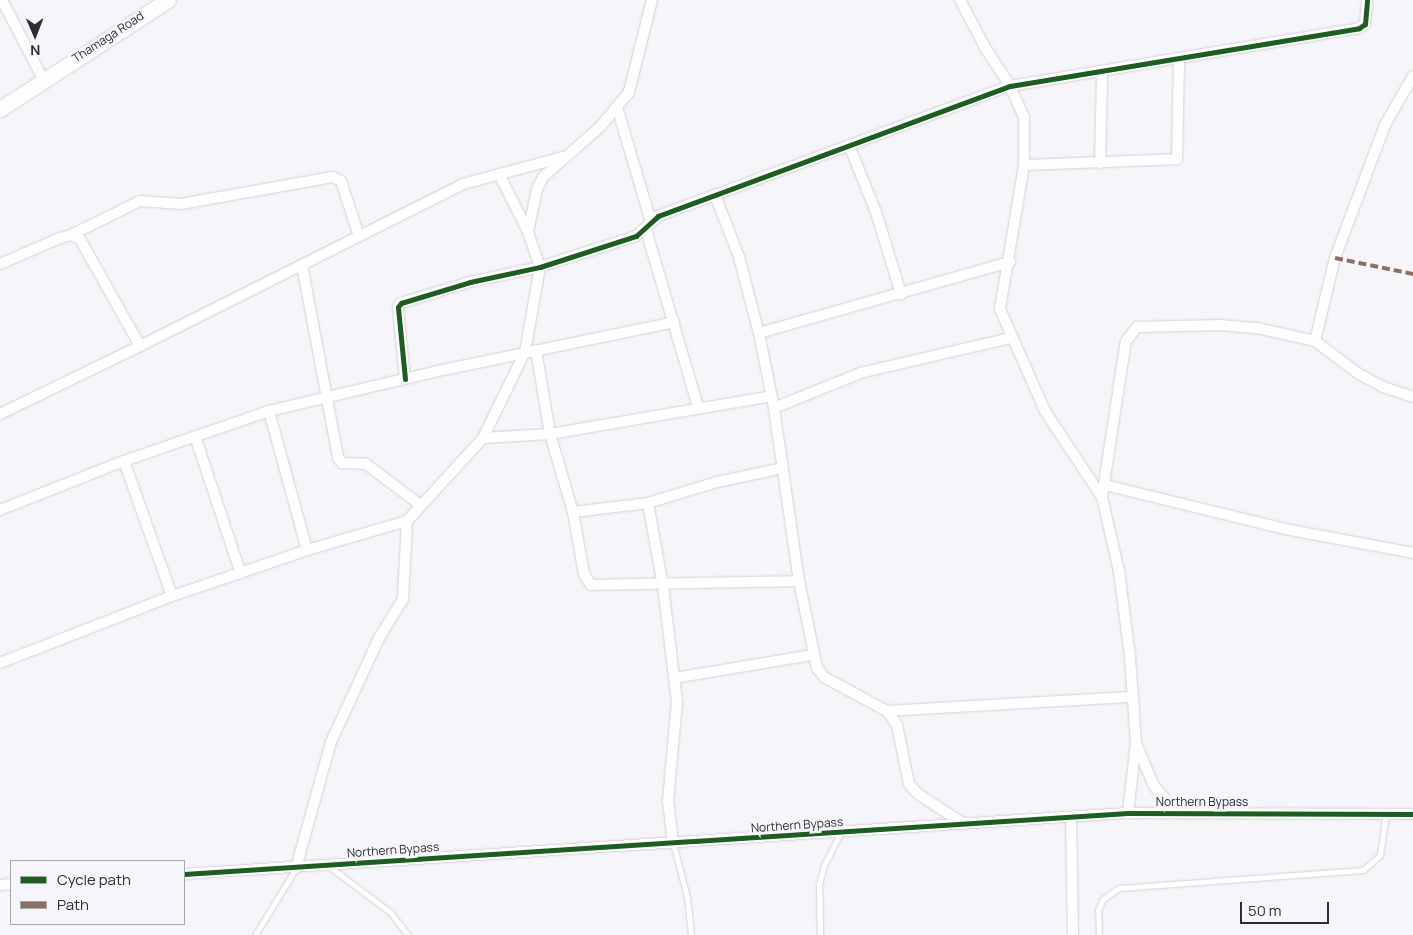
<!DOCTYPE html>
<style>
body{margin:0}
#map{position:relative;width:1413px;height:935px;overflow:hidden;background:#f6f6fa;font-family:Manrope,sans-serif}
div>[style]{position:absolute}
.roads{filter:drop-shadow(0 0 1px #d3d3d6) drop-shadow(0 0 1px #d3d3d6)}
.lane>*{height:5px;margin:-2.5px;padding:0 2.5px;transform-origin:2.5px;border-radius:2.5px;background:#fefefe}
.street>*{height:10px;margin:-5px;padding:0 5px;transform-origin:5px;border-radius:5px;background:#fefefe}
.secondary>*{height:15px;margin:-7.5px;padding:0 7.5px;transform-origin:7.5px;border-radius:7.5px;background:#fefefe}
.quiet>*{height:4px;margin-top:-2px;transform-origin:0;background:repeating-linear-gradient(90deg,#8d6e63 0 8px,transparent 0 12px)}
.cycleway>*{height:5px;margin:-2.5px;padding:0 2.5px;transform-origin:2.5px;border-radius:2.5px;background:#1b5e20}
span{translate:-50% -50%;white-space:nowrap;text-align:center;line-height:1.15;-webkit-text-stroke:5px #f5f5fb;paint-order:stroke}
.street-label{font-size:12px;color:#2e2e30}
.legend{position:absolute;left:10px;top:860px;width:175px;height:65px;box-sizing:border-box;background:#f5f5fb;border:1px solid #a5a5aa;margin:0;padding:6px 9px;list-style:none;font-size:15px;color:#2e2e30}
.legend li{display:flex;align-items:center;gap:10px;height:25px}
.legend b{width:25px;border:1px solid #a5a5aa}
.north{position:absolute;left:10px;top:10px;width:50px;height:50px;-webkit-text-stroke:4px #f5f5fb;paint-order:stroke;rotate:179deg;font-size:14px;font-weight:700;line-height:20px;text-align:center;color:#2e2e30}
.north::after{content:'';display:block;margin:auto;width:18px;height:22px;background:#2e2e30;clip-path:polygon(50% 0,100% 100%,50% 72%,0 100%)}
.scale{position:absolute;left:1240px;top:902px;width:89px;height:22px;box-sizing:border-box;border:2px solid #2e2e30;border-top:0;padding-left:6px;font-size:15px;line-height:18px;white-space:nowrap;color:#2e2e30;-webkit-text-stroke:4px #f5f5fb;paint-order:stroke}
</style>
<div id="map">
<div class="roads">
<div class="lane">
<i style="left:673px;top:843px;width:56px;rotate:75.5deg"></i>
<i style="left:687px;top:897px;width:38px;rotate:84deg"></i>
<i style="left:330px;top:867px;width:75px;rotate:36.9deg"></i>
<i style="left:390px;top:912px;width:29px;rotate:52deg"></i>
<i style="left:255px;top:935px;width:79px;rotate:-58.5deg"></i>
<i style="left:820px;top:935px;width:51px;rotate:-91.1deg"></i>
<i style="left:819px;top:884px;width:20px;rotate:-75deg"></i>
<i style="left:824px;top:865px;width:37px;rotate:-63deg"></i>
<i style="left:1099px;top:935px;width:25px;rotate:-92deg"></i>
<i style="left:1098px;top:910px;width:12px;rotate:-66deg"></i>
<i style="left:1103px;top:899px;width:19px;rotate:-35deg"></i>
<i style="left:1119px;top:888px;width:245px;rotate:-4.2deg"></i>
<i style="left:1363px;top:870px;width:23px;rotate:-41deg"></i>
<i style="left:1380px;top:855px;width:42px;rotate:-81.9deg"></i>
</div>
<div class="street">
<i style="left:2px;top:0;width:89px;rotate:62.6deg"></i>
<i style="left:960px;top:0;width:55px;rotate:62deg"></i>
<i style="left:986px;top:49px;width:44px;rotate:57deg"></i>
<i style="left:1010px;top:86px;width:34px;rotate:66deg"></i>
<i style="left:1024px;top:117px;width:48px;rotate:90deg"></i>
<i style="left:1024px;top:165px;width:146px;rotate:99.5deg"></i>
<i style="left:1000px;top:309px;width:111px;rotate:66.2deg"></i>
<i style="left:1045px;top:411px;width:103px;rotate:56.5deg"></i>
<i style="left:1102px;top:497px;width:76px;rotate:77.1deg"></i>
<i style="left:1119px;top:571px;width:87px;rotate:82.7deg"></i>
<i style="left:1130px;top:657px;width:85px;rotate:86deg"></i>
<i style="left:1136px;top:742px;width:71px;rotate:96.4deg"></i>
<i style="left:617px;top:107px;width:120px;rotate:73.5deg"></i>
<i style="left:849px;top:145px;width:72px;rotate:68.1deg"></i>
<i style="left:876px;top:212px;width:86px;rotate:73deg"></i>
<i style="left:1100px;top:163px;width:91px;rotate:-88.7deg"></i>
<i style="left:1024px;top:165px;width:153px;rotate:-2.2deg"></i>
<i style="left:1177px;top:159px;width:99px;rotate:-88.8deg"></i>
<i style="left:499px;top:174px;width:65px;rotate:63.4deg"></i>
<i style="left:715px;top:195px;width:66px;rotate:68.8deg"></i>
<i style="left:739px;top:257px;width:79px;rotate:75.3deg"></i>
<i style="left:759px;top:333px;width:76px;rotate:78.7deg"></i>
<i style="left:774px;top:408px;width:175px;rotate:81.8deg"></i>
<i style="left:799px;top:581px;width:89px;rotate:78.3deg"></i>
<i style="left:817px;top:668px;width:11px;rotate:52deg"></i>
<i style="left:824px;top:677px;width:72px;rotate:28.4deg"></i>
<i style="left:887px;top:711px;width:17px;rotate:54deg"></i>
<i style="left:897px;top:725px;width:60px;rotate:78.5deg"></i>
<i style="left:909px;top:784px;width:13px;rotate:48deg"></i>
<i style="left:918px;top:794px;width:55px;rotate:33.1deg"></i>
<i style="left:646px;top:230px;width:184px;rotate:73.6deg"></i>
<i style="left:71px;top:235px;width:77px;rotate:-26.2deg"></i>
<i style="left:140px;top:201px;width:41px;rotate:4.2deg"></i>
<i style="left:181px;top:204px;width:154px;rotate:-10.1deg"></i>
<i style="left:333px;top:177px;width:9px;rotate:27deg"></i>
<i style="left:341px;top:181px;width:58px;rotate:71.9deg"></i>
<i style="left:0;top:264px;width:65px;rotate:-23.4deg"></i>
<i style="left:60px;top:238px;width:11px;rotate:-15deg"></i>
<i style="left:71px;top:235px;width:10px;rotate:24deg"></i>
<i style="left:80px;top:239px;width:123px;rotate:60.7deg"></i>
<i style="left:140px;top:346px;width:361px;rotate:-26.6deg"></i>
<i style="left:463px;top:184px;width:104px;rotate:-15.1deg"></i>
<i style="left:302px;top:265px;width:196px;rotate:79.4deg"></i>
<i style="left:338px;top:458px;width:6px;rotate:51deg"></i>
<i style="left:342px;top:463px;width:24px;rotate:2deg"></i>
<i style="left:366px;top:464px;width:66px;rotate:37deg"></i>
<i style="left:759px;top:333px;width:261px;rotate:-15.8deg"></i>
<i style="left:1315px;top:341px;width:85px;rotate:-76.5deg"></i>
<i style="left:1335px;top:258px;width:142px;rotate:-69.4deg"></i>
<i style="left:1385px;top:125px;width:56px;rotate:-60.3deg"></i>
<i style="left:536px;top:350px;width:85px;rotate:80.5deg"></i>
<i style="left:550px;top:434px;width:81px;rotate:73.6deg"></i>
<i style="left:573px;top:512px;width:63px;rotate:79.9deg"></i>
<i style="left:584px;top:574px;width:13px;rotate:58deg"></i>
<i style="left:591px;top:585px;width:208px;rotate:-1.1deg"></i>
<i style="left:405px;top:379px;width:72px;rotate:-95.6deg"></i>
<i style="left:398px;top:307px;width:5px;rotate:-53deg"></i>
<i style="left:401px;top:303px;width:72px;rotate:-16.9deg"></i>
<i style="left:470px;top:282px;width:72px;rotate:-12.1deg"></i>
<i style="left:540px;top:267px;width:101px;rotate:-17.9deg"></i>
<i style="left:636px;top:236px;width:30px;rotate:-42deg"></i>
<i style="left:658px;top:216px;width:375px;rotate:-20.3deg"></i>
<i style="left:1010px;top:86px;width:354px;rotate:-9.4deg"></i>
<i style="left:1359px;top:28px;width:7px;rotate:-34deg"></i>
<i style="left:1365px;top:24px;width:24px;rotate:-85deg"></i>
<i style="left:774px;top:408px;width:93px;rotate:-22.1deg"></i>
<i style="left:860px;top:373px;width:155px;rotate:-13.1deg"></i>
<i style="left:269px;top:411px;width:144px;rotate:74.7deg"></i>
<i style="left:0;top:414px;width:156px;rotate:-25.9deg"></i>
<i style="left:195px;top:436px;width:145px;rotate:71.6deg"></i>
<i style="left:483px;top:438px;width:67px;rotate:-3.4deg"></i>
<i style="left:550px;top:434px;width:225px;rotate:-9.7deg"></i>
<i style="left:124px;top:461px;width:143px;rotate:70.4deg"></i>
<i style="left:1105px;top:485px;width:185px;rotate:13.7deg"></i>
<i style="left:1285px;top:529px;width:130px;rotate:10.6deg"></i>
<i style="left:1102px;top:497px;width:158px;rotate:-81.3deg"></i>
<i style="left:1126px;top:341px;width:18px;rotate:-52deg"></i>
<i style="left:1137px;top:327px;width:83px;rotate:-1.4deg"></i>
<i style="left:1220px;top:325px;width:37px;rotate:5deg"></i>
<i style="left:1257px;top:328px;width:59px;rotate:12.6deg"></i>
<i style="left:1315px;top:341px;width:55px;rotate:36.9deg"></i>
<i style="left:1359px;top:374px;width:27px;rotate:28deg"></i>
<i style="left:1383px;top:387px;width:32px;rotate:18deg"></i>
<i style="left:648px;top:503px;width:84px;rotate:79.8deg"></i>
<i style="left:663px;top:586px;width:117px;rotate:83.1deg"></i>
<i style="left:677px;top:702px;width:99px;rotate:95.2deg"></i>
<i style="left:668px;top:801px;width:42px;rotate:83.2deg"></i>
<i style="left:0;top:510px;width:133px;rotate:-21.6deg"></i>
<i style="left:124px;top:461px;width:153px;rotate:-19deg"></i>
<i style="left:269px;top:411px;width:179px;rotate:-13.3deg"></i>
<i style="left:443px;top:370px;width:236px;rotate:-11.7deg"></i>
<i style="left:573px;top:512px;width:76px;rotate:-6.8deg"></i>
<i style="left:648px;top:503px;width:72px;rotate:-16.9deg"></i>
<i style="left:717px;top:482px;width:67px;rotate:-12deg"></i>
<i style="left:0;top:663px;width:185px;rotate:-21.3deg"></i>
<i style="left:172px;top:596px;width:143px;rotate:-18.8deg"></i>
<i style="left:307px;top:550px;width:104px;rotate:-16.2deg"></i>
<i style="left:674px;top:678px;width:140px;rotate:-9.5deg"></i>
<i style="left:887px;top:711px;width:246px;rotate:-3.3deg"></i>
<i style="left:1137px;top:746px;width:43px;rotate:67deg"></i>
<i style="left:1154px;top:786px;width:35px;rotate:49deg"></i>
<i style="left:1071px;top:817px;width:118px;rotate:89deg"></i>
<i style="left:296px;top:868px;width:131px;rotate:-74.5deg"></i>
<i style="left:331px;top:742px;width:115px;rotate:-65.2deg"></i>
<i style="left:379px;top:638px;width:46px;rotate:-58.4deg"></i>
<i style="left:403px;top:599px;width:78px;rotate:-87.1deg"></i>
<i style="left:407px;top:521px;width:113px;rotate:-47.5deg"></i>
<i style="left:483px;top:438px;width:96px;rotate:-64deg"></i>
<i style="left:525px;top:352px;width:86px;rotate:-80deg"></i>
<i style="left:540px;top:267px;width:37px;rotate:-109deg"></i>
<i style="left:528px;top:232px;width:44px;rotate:-78.2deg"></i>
<i style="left:537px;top:189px;width:13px;rotate:-63deg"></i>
<i style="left:543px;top:177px;width:77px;rotate:-41.3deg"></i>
<i style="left:601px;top:126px;width:44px;rotate:-50.5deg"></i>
<i style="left:629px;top:92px;width:95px;rotate:-76deg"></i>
<i style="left:184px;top:874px;width:946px;rotate:-3.7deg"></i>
<i style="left:1128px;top:813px;width:285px;rotate:0.2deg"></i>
<i style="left:0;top:885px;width:11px;rotate:-5deg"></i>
</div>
<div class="secondary">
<i style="left:0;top:109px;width:200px;rotate:-33deg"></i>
</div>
</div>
<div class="quiet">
<i style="left:1335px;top:258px;width:80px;rotate:11.6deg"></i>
</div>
<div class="cycleway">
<i style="left:405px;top:379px;width:72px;rotate:-95.6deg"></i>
<i style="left:398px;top:307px;width:5px;rotate:-53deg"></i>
<i style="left:401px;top:303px;width:72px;rotate:-16.9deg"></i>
<i style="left:470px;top:282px;width:72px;rotate:-12.1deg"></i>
<i style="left:540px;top:267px;width:101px;rotate:-17.9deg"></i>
<i style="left:636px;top:236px;width:30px;rotate:-42deg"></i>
<i style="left:658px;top:216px;width:375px;rotate:-20.3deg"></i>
<i style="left:1010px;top:86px;width:354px;rotate:-9.4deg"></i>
<i style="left:1359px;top:28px;width:7px;rotate:-34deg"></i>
<i style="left:1365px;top:24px;width:24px;rotate:-85deg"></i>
<i style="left:184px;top:874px;width:946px;rotate:-3.7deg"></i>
<i style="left:1128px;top:813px;width:285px;rotate:0.2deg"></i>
</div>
<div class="street-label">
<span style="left:108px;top:37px;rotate:-33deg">Thamaga Road</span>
<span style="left:1202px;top:802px">Northern Bypass</span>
<span style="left:797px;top:825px;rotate:-4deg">Northern Bypass</span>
<span style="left:393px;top:850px;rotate:-4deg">Northern Bypass</span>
</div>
<ul class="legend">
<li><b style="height:6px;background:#1b5e20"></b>Cycle path</li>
<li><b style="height:6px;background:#8d6e63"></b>Path</li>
</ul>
<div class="north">N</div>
<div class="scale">50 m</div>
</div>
